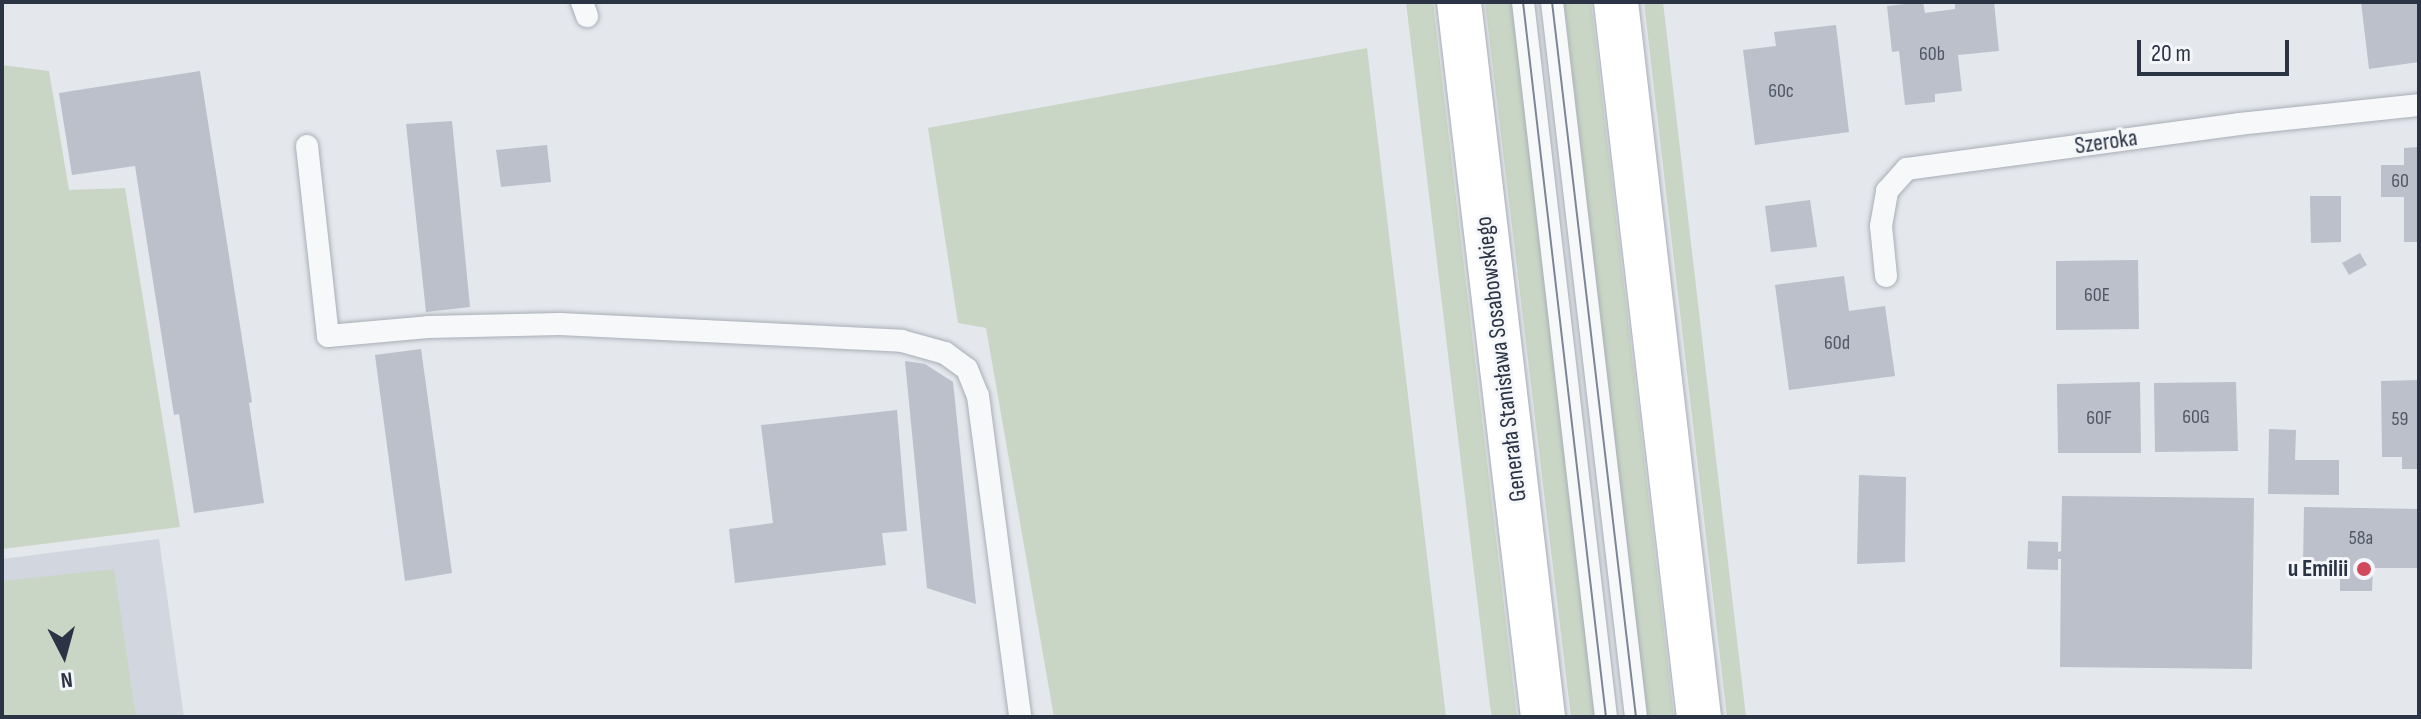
<!DOCTYPE html>
<meta charset="utf-8">
<style>
body{margin:0}
#map{position:relative;width:2421px;height:719px;overflow:hidden;background:#e4e7ec;font-family:"Sofia Sans Condensed",sans-serif}
div>[style]{position:absolute}
.built>*{inset:0;background:#d2d6de}
.green>*{inset:0;background:#c9d6c5}
.building>*{inset:0;background:#bbc0ca}
.roads{filter:drop-shadow(0 0 2px #a9aeb7) drop-shadow(0 0 2px #a9aeb7)}
.lane>*{height:22px;margin:-11px;padding:0 11px;transform-origin:11px;border-radius:11px;background:#f7f8fa}
.secondary>*{height:44px;margin:-22px;padding:0 22px;transform-origin:22px;border-radius:22px;background:#fff}
.tram>*{height:2px;margin:-1px;padding:0 1px;transform-origin:1px;border-radius:1px;background:#7d8696}
.dots>*{width:22px;height:22px;translate:-50% -50%;box-sizing:border-box;border:4px solid #f4f6f9;border-radius:50%}
span{translate:-50% -50%;white-space:nowrap;text-align:center;line-height:1.15;-webkit-text-stroke:6px #f4f6f9;paint-order:stroke}
.number-label{font-size:20px;color:#4f5766}
.number-label span{-webkit-text-stroke-width:0}
.street-label{font-size:24px;color:#2b3445}
.poi-label{font-size:24px;color:#2b3445;font-weight:700}
.right{translate:-100% -50%;text-align:right}
.frame{position:absolute;inset:0;border:4px solid #2b3445;pointer-events:none}
.north{position:absolute;left:24px;top:615px;width:80px;height:80px;-webkit-text-stroke:6px #f4f6f9;paint-order:stroke;rotate:174deg;font-size:22px;font-weight:700;line-height:32px;text-align:center;color:#2b3445}
.north::after{content:'';display:block;margin:auto;width:28px;height:36px;background:#2b3445;clip-path:polygon(50% 0,100% 100%,50% 72%,0 100%)}
.scale{position:absolute;left:2137px;top:40px;width:152px;height:36px;box-sizing:border-box;border:4px solid #2b3445;border-top:0;padding-left:10px;font-size:24px;line-height:28px;white-space:nowrap;color:#2b3445;-webkit-text-stroke:6px #f4f6f9;paint-order:stroke}
</style>
<div id="map">
<div class="built">
<i style="clip-path:polygon(159px 539px,184px 717px,2px 717px,2px 559px)"></i>
</div>
<div class="green">
<i style="clip-path:polygon(1406px 2px,1433px 2px,1517px 717px,1492px 717px,1490px 706px)"></i>
<i style="clip-path:polygon(1485px 2px,1514px 2px,1597px 717px,1571px 717px)"></i>
<i style="clip-path:polygon(1564px 2px,1591px 2px,1674px 717px,1647px 717px)"></i>
<i style="clip-path:polygon(1644px 2px,1663px 2px,1746px 717px,1727px 717px)"></i>
<i style="clip-path:polygon(1367px 48px,1446px 717px,1054px 717px,986px 328px,958px 323px,928px 128px)"></i>
<i style="clip-path:polygon(2px 65px,49px 71px,69px 190px,125px 188px,180px 527px,2px 549px)"></i>
<i style="clip-path:polygon(114px 569px,136px 717px,2px 717px,2px 581px)"></i>
</div>
<div class="building">
<i style="clip-path:polygon(1923px 2px,1925px 13px,1955px 9px,1955px 2px,1994px 2px,1999px 51px,1958px 55px,1962px 91px,1935px 94px,1935px 102px,1905px 105px,1899px 51px,1892px 52px,1887px 6px)"></i>
<i style="clip-path:polygon(2361px 2px,2419px 2px,2419px 62px,2369px 69px)"></i>
<i style="clip-path:polygon(1836px 25px,1849px 132px,1755px 145px,1743px 50px,1776px 46px,1774px 32px)"></i>
<i style="clip-path:polygon(200px 71px,252px 402px,249px 403px,264px 503px,194px 513px,179px 414px,174px 415px,135px 166px,72px 175px,59px 93px)"></i>
<i style="clip-path:polygon(452px 121px,470px 307px,426px 312px,406px 124px)"></i>
<i style="clip-path:polygon(547px 145px,551px 182px,501px 187px,496px 150px)"></i>
<i style="clip-path:polygon(2419px 147px,2419px 242px,2404px 242px,2404px 197px,2381px 197px,2381px 165px,2404px 165px,2404px 148px)"></i>
<i style="clip-path:polygon(2310px 196px,2341px 196px,2341px 242px,2311px 243px)"></i>
<i style="clip-path:polygon(1810px 200px,1817px 247px,1771px 252px,1765px 206px)"></i>
<i style="clip-path:polygon(2360px 253px,2367px 265px,2349px 275px,2342px 263px)"></i>
<i style="clip-path:polygon(2138px 260px,2139px 329px,2056px 330px,2056px 261px)"></i>
<i style="clip-path:polygon(1844px 276px,1849px 311px,1885px 306px,1895px 376px,1789px 390px,1775px 285px)"></i>
<i style="clip-path:polygon(421px 349px,452px 573px,405px 581px,375px 355px)"></i>
<i style="clip-path:polygon(905px 361px,925px 364px,953px 382px,976px 604px,927px 588px)"></i>
<i style="clip-path:polygon(2419px 380px,2419px 469px,2402px 469px,2402px 457px,2382px 457px,2381px 381px)"></i>
<i style="clip-path:polygon(2140px 382px,2141px 453px,2058px 453px,2057px 384px)"></i>
<i style="clip-path:polygon(2236px 382px,2238px 451px,2155px 452px,2154px 383px)"></i>
<i style="clip-path:polygon(897px 410px,907px 531px,882px 533px,886px 565px,735px 583px,729px 529px,773px 523px,761px 425px)"></i>
<i style="clip-path:polygon(2269px 429px,2296px 430px,2295px 460px,2339px 460px,2339px 495px,2268px 494px)"></i>
<i style="clip-path:polygon(1859px 475px,1906px 477px,1905px 562px,1857px 564px)"></i>
<i style="clip-path:polygon(2062px 496px,2254px 498px,2252px 669px,2060px 667px,2061px 559px,2058px 559px,2058px 570px,2027px 569px,2028px 541px,2058px 542px,2058px 552px,2061px 551px)"></i>
<i style="clip-path:polygon(2304px 507px,2419px 509px,2419px 568px,2373px 568px,2372px 591px,2340px 591px,2340px 568px,2303px 567px)"></i>
</div>
<div class="roads">
<div class="lane">
<i style="left:582px;top:2px;width:15px;rotate:70deg"></i>
<i style="left:1523px;top:2px;width:720px;rotate:83.38deg"></i>
<i style="left:1552px;top:2px;width:720px;rotate:83.3deg"></i>
<i style="left:307px;top:146px;width:191px;rotate:83.7deg"></i>
<i style="left:328px;top:336px;width:100px;rotate:-5.1deg"></i>
<i style="left:428px;top:327px;width:132px;rotate:-1.3deg"></i>
<i style="left:560px;top:324px;width:342px;rotate:2.8deg"></i>
<i style="left:902px;top:341px;width:45px;rotate:15.6deg"></i>
<i style="left:945px;top:353px;width:27px;rotate:36deg"></i>
<i style="left:967px;top:369px;width:29px;rotate:68deg"></i>
<i style="left:978px;top:396px;width:324px;rotate:82.5deg"></i>
<i style="left:1886px;top:276px;width:50px;rotate:-95.7deg"></i>
<i style="left:1881px;top:226px;width:36px;rotate:-80deg"></i>
<i style="left:1887px;top:191px;width:30px;rotate:-48deg"></i>
<i style="left:1907px;top:169px;width:335px;rotate:-7.7deg"></i>
<i style="left:2239px;top:124px;width:181px;rotate:-6deg"></i>
</div>
<div class="secondary">
<i style="left:1459px;top:2px;width:720px;rotate:83.3deg"></i>
<i style="left:1616px;top:2px;width:720px;rotate:83.38deg"></i>
</div>
</div>
<div class="tram">
<i style="left:1523px;top:2px;width:720px;rotate:83.38deg"></i>
<i style="left:1552px;top:2px;width:720px;rotate:83.3deg"></i>
</div>
<div class="dots">
<i style="left:2364px;top:569px;background:#d1495b"></i>
</div>
<div class="number-label">
<span style="left:1932px;top:54px">60b</span>
<span style="left:1781px;top:91px">60c</span>
<span style="left:2400px;top:181px">60</span>
<span style="left:2097px;top:295px">60E</span>
<span style="left:1837px;top:343px">60d</span>
<span style="left:2196px;top:417px">60G</span>
<span style="left:2099px;top:418px">60F</span>
<span style="left:2400px;top:419px">59</span>
<span style="left:2361px;top:538px">58a</span>
</div>
<div class="street-label">
<span style="left:2106px;top:142px;rotate:-8deg">Szeroka</span>
<span style="left:1501px;top:359px;rotate:-97deg">Generała Stanisława Sosabowskiego</span>
</div>
<div class="poi-label">
<span class="right" style="left:2348px;top:569px">u Emilii</span>
</div>
<div class="frame"></div>
<div class="north">N</div>
<div class="scale">20 m</div>
</div>
